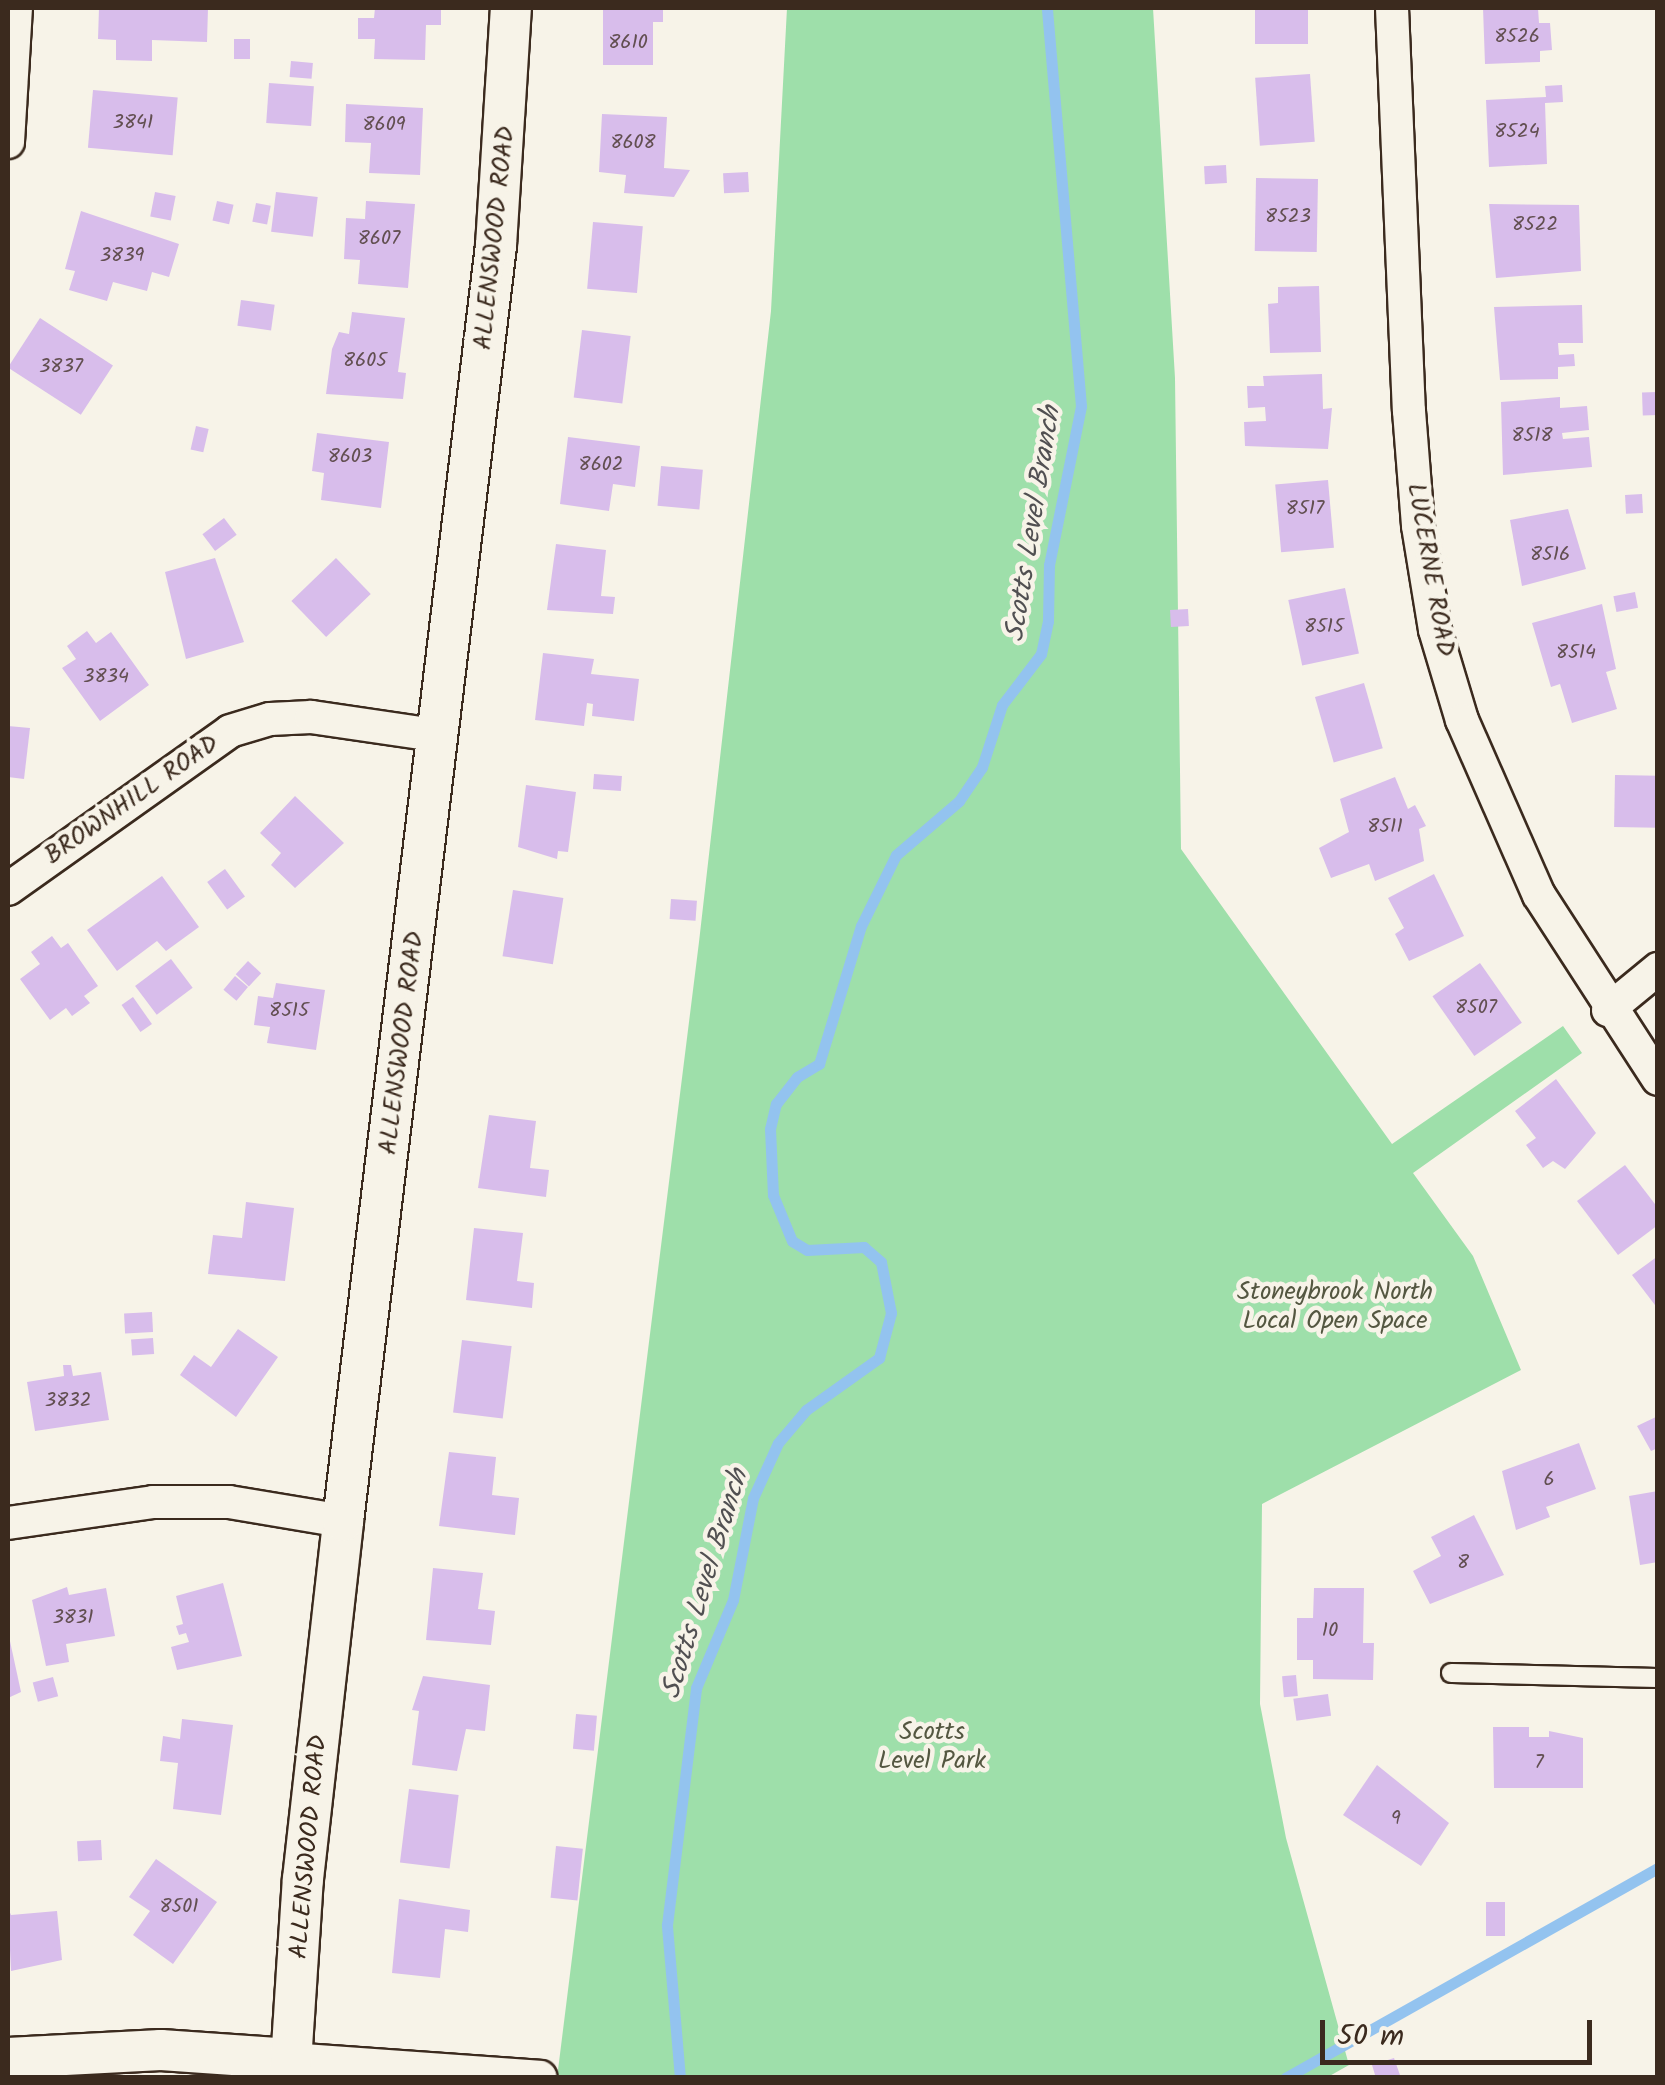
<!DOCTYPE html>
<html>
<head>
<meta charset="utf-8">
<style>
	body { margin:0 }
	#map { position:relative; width:1665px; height:2085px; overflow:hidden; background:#f7f3e8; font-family:Kalam,sans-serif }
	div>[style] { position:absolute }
	.green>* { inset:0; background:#9edfaa }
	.stream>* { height:11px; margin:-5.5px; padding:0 5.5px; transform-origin:5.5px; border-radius:5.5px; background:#93c3ef }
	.building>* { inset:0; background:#d8bdeb; transform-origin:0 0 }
	.roads { filter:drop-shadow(2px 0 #3b2a1e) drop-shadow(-2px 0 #3b2a1e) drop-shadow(0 2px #3b2a1e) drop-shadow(0 -2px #3b2a1e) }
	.service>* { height:18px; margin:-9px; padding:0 9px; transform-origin:9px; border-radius:9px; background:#f7f3e8 }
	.minor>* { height:32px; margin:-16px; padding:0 16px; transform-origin:16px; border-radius:16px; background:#f7f3e8 }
	.tertiary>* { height:40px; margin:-20px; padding:0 20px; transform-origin:20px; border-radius:20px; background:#f7f3e8 }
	span { translate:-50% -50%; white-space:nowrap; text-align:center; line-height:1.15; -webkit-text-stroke:9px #f7f3e8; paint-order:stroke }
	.number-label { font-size:20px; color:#624f51 }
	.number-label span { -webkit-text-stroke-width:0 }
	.street-label { font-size:25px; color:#3b2a1e }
	.park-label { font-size:25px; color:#545741 }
	.water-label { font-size:28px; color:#515052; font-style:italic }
	.frame { position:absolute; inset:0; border:10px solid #3b2a1e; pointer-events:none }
	.scale { position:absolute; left:1320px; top:2020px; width:272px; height:45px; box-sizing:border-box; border:5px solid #3b2a1e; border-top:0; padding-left:12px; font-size:30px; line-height:35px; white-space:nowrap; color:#3b2a1e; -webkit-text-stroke:8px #f7f3e8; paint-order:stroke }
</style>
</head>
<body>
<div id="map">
	<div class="green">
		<div style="clip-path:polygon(787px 8px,1153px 8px,1175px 378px,1181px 849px,1392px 1144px,1563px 1026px,1582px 1053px,1413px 1173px,1473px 1256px,1521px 1370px,1262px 1504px,1260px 1704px,1286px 1838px,1349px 2065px,1326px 2078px,557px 2078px,699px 942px,771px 311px)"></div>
	</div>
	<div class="stream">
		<div style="left:680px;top:2078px;width:154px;rotate:-94.9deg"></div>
		<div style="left:667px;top:1925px;width:239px;rotate:-83deg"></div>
		<div style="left:696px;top:1688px;width:95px;rotate:-67.2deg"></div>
		<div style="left:733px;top:1600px;width:104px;rotate:-78.9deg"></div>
		<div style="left:753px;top:1498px;width:60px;rotate:-65.6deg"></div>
		<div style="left:778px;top:1443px;width:43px;rotate:-49.7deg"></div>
		<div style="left:806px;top:1410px;width:90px;rotate:-35.5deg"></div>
		<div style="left:879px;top:1358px;width:47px;rotate:-75.1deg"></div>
		<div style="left:891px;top:1313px;width:52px;rotate:-101.1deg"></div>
		<div style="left:881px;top:1262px;width:23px;rotate:-139deg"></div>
		<div style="left:864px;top:1247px;width:57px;rotate:177deg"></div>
		<div style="left:807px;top:1250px;width:17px;rotate:-149deg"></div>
		<div style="left:792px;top:1241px;width:50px;rotate:-112.4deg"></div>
		<div style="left:773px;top:1195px;width:66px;rotate:-92.6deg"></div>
		<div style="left:770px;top:1129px;width:26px;rotate:-77deg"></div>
		<div style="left:776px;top:1104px;width:34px;rotate:-52deg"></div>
		<div style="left:797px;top:1077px;width:26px;rotate:-31deg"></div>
		<div style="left:819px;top:1064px;width:144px;rotate:-73.1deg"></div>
		<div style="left:861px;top:926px;width:79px;rotate:-63.8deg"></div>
		<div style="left:896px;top:855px;width:83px;rotate:-40.6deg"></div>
		<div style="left:959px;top:801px;width:41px;rotate:-55.9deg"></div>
		<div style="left:982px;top:767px;width:65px;rotate:-72.1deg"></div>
		<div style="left:1002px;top:705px;width:64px;rotate:-52.6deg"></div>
		<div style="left:1041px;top:654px;width:34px;rotate:-78deg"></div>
		<div style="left:1048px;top:621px;width:56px;rotate:-89deg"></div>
		<div style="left:1049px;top:565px;width:162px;rotate:-78.6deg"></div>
		<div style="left:1081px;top:406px;width:399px;rotate:-94.9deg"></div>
		<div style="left:1285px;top:2078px;width:428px;rotate:-29.4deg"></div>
	</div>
	<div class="building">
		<div style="clip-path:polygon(99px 8px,208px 8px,207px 42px,152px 40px,152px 61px,116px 60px,116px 40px,98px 39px)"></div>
		<div style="clip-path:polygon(375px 8px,441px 8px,441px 25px,426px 25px,425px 60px,374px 59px,375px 39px,358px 39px,358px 18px,374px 18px)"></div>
		<div style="clip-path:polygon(603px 8px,663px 8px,663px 22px,653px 22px,653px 65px,603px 65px)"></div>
		<div style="left:1255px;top:8px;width:53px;height:36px"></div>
		<div style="clip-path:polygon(1483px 8px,1538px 8px,1539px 23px,1550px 23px,1552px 50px,1540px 51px,1540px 62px,1485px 64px)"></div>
		<div style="left:234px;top:39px;width:16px;height:20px"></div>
		<div style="left:291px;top:61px;width:22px;height:16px;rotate:5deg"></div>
		<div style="left:1310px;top:74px;width:68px;height:55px;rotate:86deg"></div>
		<div style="left:269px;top:83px;width:45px;height:40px;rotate:4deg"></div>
		<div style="clip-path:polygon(1562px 85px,1563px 102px,1545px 103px,1547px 164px,1489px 167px,1486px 100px,1546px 97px,1545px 86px)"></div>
		<div style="left:93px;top:90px;width:85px;height:58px;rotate:5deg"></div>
		<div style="clip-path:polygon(346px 104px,423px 108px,420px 175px,369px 173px,371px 143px,345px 142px)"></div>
		<div style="clip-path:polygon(602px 114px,667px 117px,664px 168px,690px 170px,674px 197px,624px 193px,626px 175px,599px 172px)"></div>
		<div style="left:1226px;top:165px;width:18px;height:22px;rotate:87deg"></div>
		<div style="left:748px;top:172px;width:20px;height:25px;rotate:87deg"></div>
		<div style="left:1318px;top:179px;width:73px;height:62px;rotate:91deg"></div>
		<div style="left:155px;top:192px;width:21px;height:25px;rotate:11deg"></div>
		<div style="left:276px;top:192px;width:42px;height:40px;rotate:7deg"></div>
		<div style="left:217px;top:201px;width:17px;height:20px;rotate:13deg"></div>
		<div style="clip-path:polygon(366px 201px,415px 204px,408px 288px,358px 284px,360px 260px,344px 259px,346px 218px,365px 219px)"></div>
		<div style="left:256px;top:203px;width:15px;height:19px;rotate:11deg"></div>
		<div style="clip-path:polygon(1489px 204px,1579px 205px,1581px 271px,1496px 278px)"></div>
		<div style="clip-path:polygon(81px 211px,179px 244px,169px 277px,152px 272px,147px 291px,113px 282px,107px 301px,69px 290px,75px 271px,65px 269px)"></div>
		<div style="left:593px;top:222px;width:50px;height:67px;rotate:5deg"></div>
		<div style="clip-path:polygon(1319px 286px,1321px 352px,1270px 353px,1268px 304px,1278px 303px,1278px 287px)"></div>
		<div style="left:241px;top:300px;width:34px;height:26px;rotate:8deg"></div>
		<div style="clip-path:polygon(1582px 305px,1583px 343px,1558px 343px,1559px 355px,1574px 354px,1575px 366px,1558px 367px,1558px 379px,1500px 380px,1494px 307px)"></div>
		<div style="clip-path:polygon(352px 312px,405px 318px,398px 372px,406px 373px,403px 399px,326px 394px,332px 349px,339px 332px,349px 334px)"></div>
		<div style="left:40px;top:318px;width:87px;height:59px;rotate:33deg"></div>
		<div style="left:582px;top:330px;width:49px;height:68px;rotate:7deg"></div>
		<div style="clip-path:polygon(1322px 374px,1323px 409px,1332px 408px,1328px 449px,1245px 446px,1244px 422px,1266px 421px,1265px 407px,1248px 408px,1247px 386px,1264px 386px,1263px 376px)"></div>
		<div style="left:1657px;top:392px;width:23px;height:15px;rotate:88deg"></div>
		<div style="clip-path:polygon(1560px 397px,1560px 408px,1587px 406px,1589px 430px,1562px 433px,1563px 439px,1589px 437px,1592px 467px,1503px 475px,1501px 402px)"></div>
		<div style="left:196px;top:426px;width:13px;height:24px;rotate:13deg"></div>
		<div style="clip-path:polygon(317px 433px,389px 442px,381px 508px,321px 500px,324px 473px,312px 471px)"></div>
		<div style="clip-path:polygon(568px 437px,640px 446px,635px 487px,613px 484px,609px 511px,560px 504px)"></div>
		<div style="left:661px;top:466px;width:42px;height:40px;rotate:5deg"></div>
		<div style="left:1328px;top:480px;width:68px;height:53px;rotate:85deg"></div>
		<div style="left:1642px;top:494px;width:19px;height:17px;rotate:87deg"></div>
		<div style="clip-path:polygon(1568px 509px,1586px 569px,1522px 586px,1510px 520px)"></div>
		<div style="left:224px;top:518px;width:21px;height:27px;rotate:53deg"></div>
		<div style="clip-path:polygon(556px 544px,606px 550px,601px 596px,615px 597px,613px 614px,547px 610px)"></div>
		<div style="clip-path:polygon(215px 558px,244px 642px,186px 659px,165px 572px)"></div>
		<div style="left:336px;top:558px;width:50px;height:62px;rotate:46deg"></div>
		<div style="left:1345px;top:588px;width:67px;height:58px;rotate:78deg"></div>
		<div style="left:1635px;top:592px;width:16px;height:22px;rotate:79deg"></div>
		<div style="clip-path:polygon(1602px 604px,1616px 669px,1606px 672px,1617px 709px,1572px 723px,1560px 684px,1551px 687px,1532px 623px)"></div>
		<div style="left:1188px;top:609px;width:17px;height:18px;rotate:87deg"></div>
		<div style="clip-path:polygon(87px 631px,96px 643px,111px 632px,149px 685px,100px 721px,62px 668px,76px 659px,67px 646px)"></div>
		<div style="clip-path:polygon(543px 653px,594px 659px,591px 674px,639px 679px,634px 721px,592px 716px,593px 704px,587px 703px,584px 726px,535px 720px)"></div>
		<div style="left:1364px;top:683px;width:68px;height:51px;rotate:74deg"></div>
		<div style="clip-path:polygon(8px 726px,30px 728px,24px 779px,8px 777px)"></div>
		<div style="left:594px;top:774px;width:28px;height:15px;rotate:4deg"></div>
		<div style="left:1615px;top:775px;width:43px;height:52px;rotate:1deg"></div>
		<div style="clip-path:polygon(1395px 777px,1408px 809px,1415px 805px,1426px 826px,1419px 829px,1424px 861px,1375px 881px,1369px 864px,1331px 878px,1319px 848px,1349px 832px,1340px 799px)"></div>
		<div style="clip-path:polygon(526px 785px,576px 792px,568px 852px,558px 851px,557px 859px,518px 847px)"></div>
		<div style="clip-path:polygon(295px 796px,344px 843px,295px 888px,271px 865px,281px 853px,260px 833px)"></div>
		<div style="left:225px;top:869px;width:34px;height:22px;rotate:54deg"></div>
		<div style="clip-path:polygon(1434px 874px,1464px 936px,1409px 961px,1395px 934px,1404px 928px,1388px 898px)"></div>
		<div style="clip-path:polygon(162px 876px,199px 927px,166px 951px,157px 941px,117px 971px,87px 930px)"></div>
		<div style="left:513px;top:890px;width:51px;height:67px;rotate:9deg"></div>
		<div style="left:671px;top:899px;width:26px;height:20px;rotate:4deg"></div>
		<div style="clip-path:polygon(52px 936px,61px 948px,68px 943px,98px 986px,84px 996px,90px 1003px,72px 1016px,66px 1008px,50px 1020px,20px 979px,40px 964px,31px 952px)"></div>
		<div style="left:171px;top:959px;width:36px;height:45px;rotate:53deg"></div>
		<div style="left:248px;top:961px;width:18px;height:18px;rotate:43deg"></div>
		<div style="left:1480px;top:963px;width:73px;height:58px;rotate:55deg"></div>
		<div style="left:235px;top:976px;width:17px;height:18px;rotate:40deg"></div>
		<div style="clip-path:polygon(276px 983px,325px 990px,316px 1050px,267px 1043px,270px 1027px,254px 1025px,258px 996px,273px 998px)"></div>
		<div style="left:133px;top:997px;width:33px;height:14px;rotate:55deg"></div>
		<div style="clip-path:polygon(1556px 1079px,1596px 1133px,1565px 1169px,1553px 1161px,1543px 1168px,1526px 1145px,1536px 1138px,1515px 1111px)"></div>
		<div style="clip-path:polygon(489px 1115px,536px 1121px,530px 1168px,549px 1170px,546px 1197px,478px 1188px)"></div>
		<div style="clip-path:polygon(1625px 1165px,1658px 1208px,1658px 1225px,1618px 1255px,1577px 1201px)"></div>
		<div style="clip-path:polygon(246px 1202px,294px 1208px,285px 1281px,208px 1274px,213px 1235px,242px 1238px)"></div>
		<div style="clip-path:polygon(474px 1228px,523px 1233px,517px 1281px,534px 1283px,532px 1308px,466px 1300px)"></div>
		<div style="clip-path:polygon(1658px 1256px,1658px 1309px,1632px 1275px)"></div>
		<div style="left:152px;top:1312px;width:20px;height:28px;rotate:87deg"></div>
		<div style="clip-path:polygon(238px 1329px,278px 1357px,236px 1417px,180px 1375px,194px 1355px,211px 1367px)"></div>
		<div style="left:153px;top:1338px;width:16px;height:22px;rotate:86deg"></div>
		<div style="left:462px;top:1340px;width:50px;height:73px;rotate:7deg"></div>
		<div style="clip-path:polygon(63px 1365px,71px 1365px,73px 1376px,101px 1372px,109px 1420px,35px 1431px,27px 1382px,64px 1376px)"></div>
		<div style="clip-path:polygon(1658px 1416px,1658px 1448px,1651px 1451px,1637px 1426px)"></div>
		<div style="clip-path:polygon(1579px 1443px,1596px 1489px,1546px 1507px,1550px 1517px,1516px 1530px,1502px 1471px)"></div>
		<div style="clip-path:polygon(449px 1452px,496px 1457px,492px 1495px,519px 1498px,515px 1535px,439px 1526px)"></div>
		<div style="clip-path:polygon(1658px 1491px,1658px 1562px,1640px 1565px,1629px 1496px)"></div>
		<div style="clip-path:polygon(1474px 1515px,1504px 1575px,1430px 1604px,1413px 1571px,1441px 1556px,1431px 1537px)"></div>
		<div style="clip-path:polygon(433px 1568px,483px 1573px,478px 1609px,495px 1611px,491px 1645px,426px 1640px)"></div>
		<div style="clip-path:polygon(223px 1583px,242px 1656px,177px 1670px,171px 1647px,189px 1642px,186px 1633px,179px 1635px,176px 1626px,183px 1624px,176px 1596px)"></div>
		<div style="clip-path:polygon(67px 1587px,69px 1595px,106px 1588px,115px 1636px,66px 1644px,69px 1662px,46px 1666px,32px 1600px)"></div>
		<div style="clip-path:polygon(1314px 1588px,1364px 1588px,1363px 1643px,1374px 1643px,1373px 1680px,1313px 1679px,1313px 1660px,1297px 1660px,1297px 1618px,1313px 1618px)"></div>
		<div style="clip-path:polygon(8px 1632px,21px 1692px,8px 1698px)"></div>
		<div style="left:1296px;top:1675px;width:21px;height:14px;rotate:85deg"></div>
		<div style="clip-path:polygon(423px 1676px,490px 1685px,485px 1731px,466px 1729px,457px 1771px,412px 1765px,419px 1711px,412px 1710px)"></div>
		<div style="left:53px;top:1677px;width:20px;height:21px;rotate:75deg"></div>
		<div style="left:1328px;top:1694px;width:22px;height:35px;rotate:82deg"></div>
		<div style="left:576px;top:1714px;width:21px;height:35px;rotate:5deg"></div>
		<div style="clip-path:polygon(182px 1719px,233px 1725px,221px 1815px,173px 1809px,178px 1763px,160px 1761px,163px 1736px,180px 1739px)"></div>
		<div style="clip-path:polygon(1493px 1727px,1529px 1727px,1529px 1737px,1549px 1737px,1549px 1731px,1583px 1738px,1583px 1788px,1494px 1788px)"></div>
		<div style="clip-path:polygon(1377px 1765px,1449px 1823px,1421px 1866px,1343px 1815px)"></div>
		<div style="left:409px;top:1789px;width:50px;height:74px;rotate:7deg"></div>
		<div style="left:101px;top:1840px;width:20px;height:24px;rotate:87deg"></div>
		<div style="left:556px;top:1846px;width:27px;height:52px;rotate:6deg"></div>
		<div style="clip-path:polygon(156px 1859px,217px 1902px,173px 1964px,133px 1935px,150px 1911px,129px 1897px)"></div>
		<div style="clip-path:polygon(399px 1899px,470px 1910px,468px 1932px,445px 1929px,440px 1978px,392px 1973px)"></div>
		<div style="left:1486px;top:1902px;width:19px;height:34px"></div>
		<div style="clip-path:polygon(8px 1908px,11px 1915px,57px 1911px,62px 1960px,11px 1971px)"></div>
		<div style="clip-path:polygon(1394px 2058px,1401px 2078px,1376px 2078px,1372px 2065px)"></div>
	</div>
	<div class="roads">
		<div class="service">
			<div style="left:1451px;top:1673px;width:207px;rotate:1.4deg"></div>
		</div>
		<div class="minor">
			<div style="left:1392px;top:8px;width:403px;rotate:87.6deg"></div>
			<div style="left:1409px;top:411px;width:115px;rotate:85.5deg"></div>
			<div style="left:1418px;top:526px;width:105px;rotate:80.7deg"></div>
			<div style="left:1435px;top:630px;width:94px;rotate:73.3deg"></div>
			<div style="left:1462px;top:720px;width:191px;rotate:66.3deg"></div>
			<div style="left:1539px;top:895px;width:219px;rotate:57.1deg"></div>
			<div style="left:8px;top:142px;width:134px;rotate:-86.6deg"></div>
			<div style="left:8px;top:889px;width:272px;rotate:-35.4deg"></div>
			<div style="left:230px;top:731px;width:42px;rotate:-16.7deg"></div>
			<div style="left:270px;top:719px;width:41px;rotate:-2.8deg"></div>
			<div style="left:311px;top:717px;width:131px;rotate:8.3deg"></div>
			<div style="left:1608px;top:1010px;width:65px;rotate:-39.4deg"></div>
			<div style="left:8px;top:1523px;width:147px;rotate:-8.2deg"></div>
			<div style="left:153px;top:1502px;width:76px"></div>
			<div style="left:229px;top:1502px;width:116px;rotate:9.5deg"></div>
			<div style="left:291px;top:2059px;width:250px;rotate:4.1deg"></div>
		</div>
		<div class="tertiary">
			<div style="left:8px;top:2058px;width:153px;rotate:-3deg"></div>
			<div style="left:161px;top:2050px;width:130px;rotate:4deg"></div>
			<div style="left:290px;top:2078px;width:199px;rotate:-86.3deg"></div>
			<div style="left:303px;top:1879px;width:360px;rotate:-83.6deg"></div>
			<div style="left:343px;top:1521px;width:1285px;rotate:-83.16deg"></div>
			<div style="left:496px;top:245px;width:237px;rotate:-86.4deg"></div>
		</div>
	</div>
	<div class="number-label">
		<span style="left:1517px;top:37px">8526</span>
		<span style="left:628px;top:43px">8610</span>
		<span style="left:133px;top:123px">3841</span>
		<span style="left:384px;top:125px">8609</span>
		<span style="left:1517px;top:132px">8524</span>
		<span style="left:633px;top:143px">8608</span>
		<span style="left:1288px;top:217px">8523</span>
		<span style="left:1535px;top:225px">8522</span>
		<span style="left:379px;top:239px">8607</span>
		<span style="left:122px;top:256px">3839</span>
		<span style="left:365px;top:361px">8605</span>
		<span style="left:61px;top:367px">3837</span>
		<span style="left:1532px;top:436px">8518</span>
		<span style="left:350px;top:457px">8603</span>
		<span style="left:601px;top:465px">8602</span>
		<span style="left:1305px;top:509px">8517</span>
		<span style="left:1550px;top:555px">8516</span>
		<span style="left:1324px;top:627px">8515</span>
		<span style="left:1576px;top:653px">8514</span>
		<span style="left:106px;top:677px">3834</span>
		<span style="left:1385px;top:827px">8511</span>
		<span style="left:1476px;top:1008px">8507</span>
		<span style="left:289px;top:1011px">8515</span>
		<span style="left:68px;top:1401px">3832</span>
		<span style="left:1549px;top:1480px">6</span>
		<span style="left:1463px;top:1563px">8</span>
		<span style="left:73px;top:1618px">3831</span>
		<span style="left:1330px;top:1631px">10</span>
		<span style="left:1539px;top:1763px">7</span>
		<span style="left:1396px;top:1819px">9</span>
		<span style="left:179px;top:1907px">8501</span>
	</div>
	<div class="street-label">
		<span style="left:495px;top:238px;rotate:-84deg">ALLENSWOOD ROAD</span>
		<span style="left:1430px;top:570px;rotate:80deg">LUCERNE ROAD</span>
		<span style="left:132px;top:800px;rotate:-35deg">BROWNHILL ROAD</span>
		<span style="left:402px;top:1043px;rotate:-83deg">ALLENSWOOD ROAD</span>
		<span style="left:309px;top:1847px;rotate:-85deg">ALLENSWOOD ROAD</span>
	</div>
	<div class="park-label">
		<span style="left:1335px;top:1307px">Stoneybrook North<br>Local Open Space</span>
		<span style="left:932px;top:1747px">Scotts<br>Level Park</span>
	</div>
	<div class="water-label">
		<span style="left:1034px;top:524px;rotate:-81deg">Scotts Level Branch</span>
		<span style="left:706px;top:1584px;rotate:-73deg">Scotts Level Branch</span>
	</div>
	<div class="frame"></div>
	<div class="scale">50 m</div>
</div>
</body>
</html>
